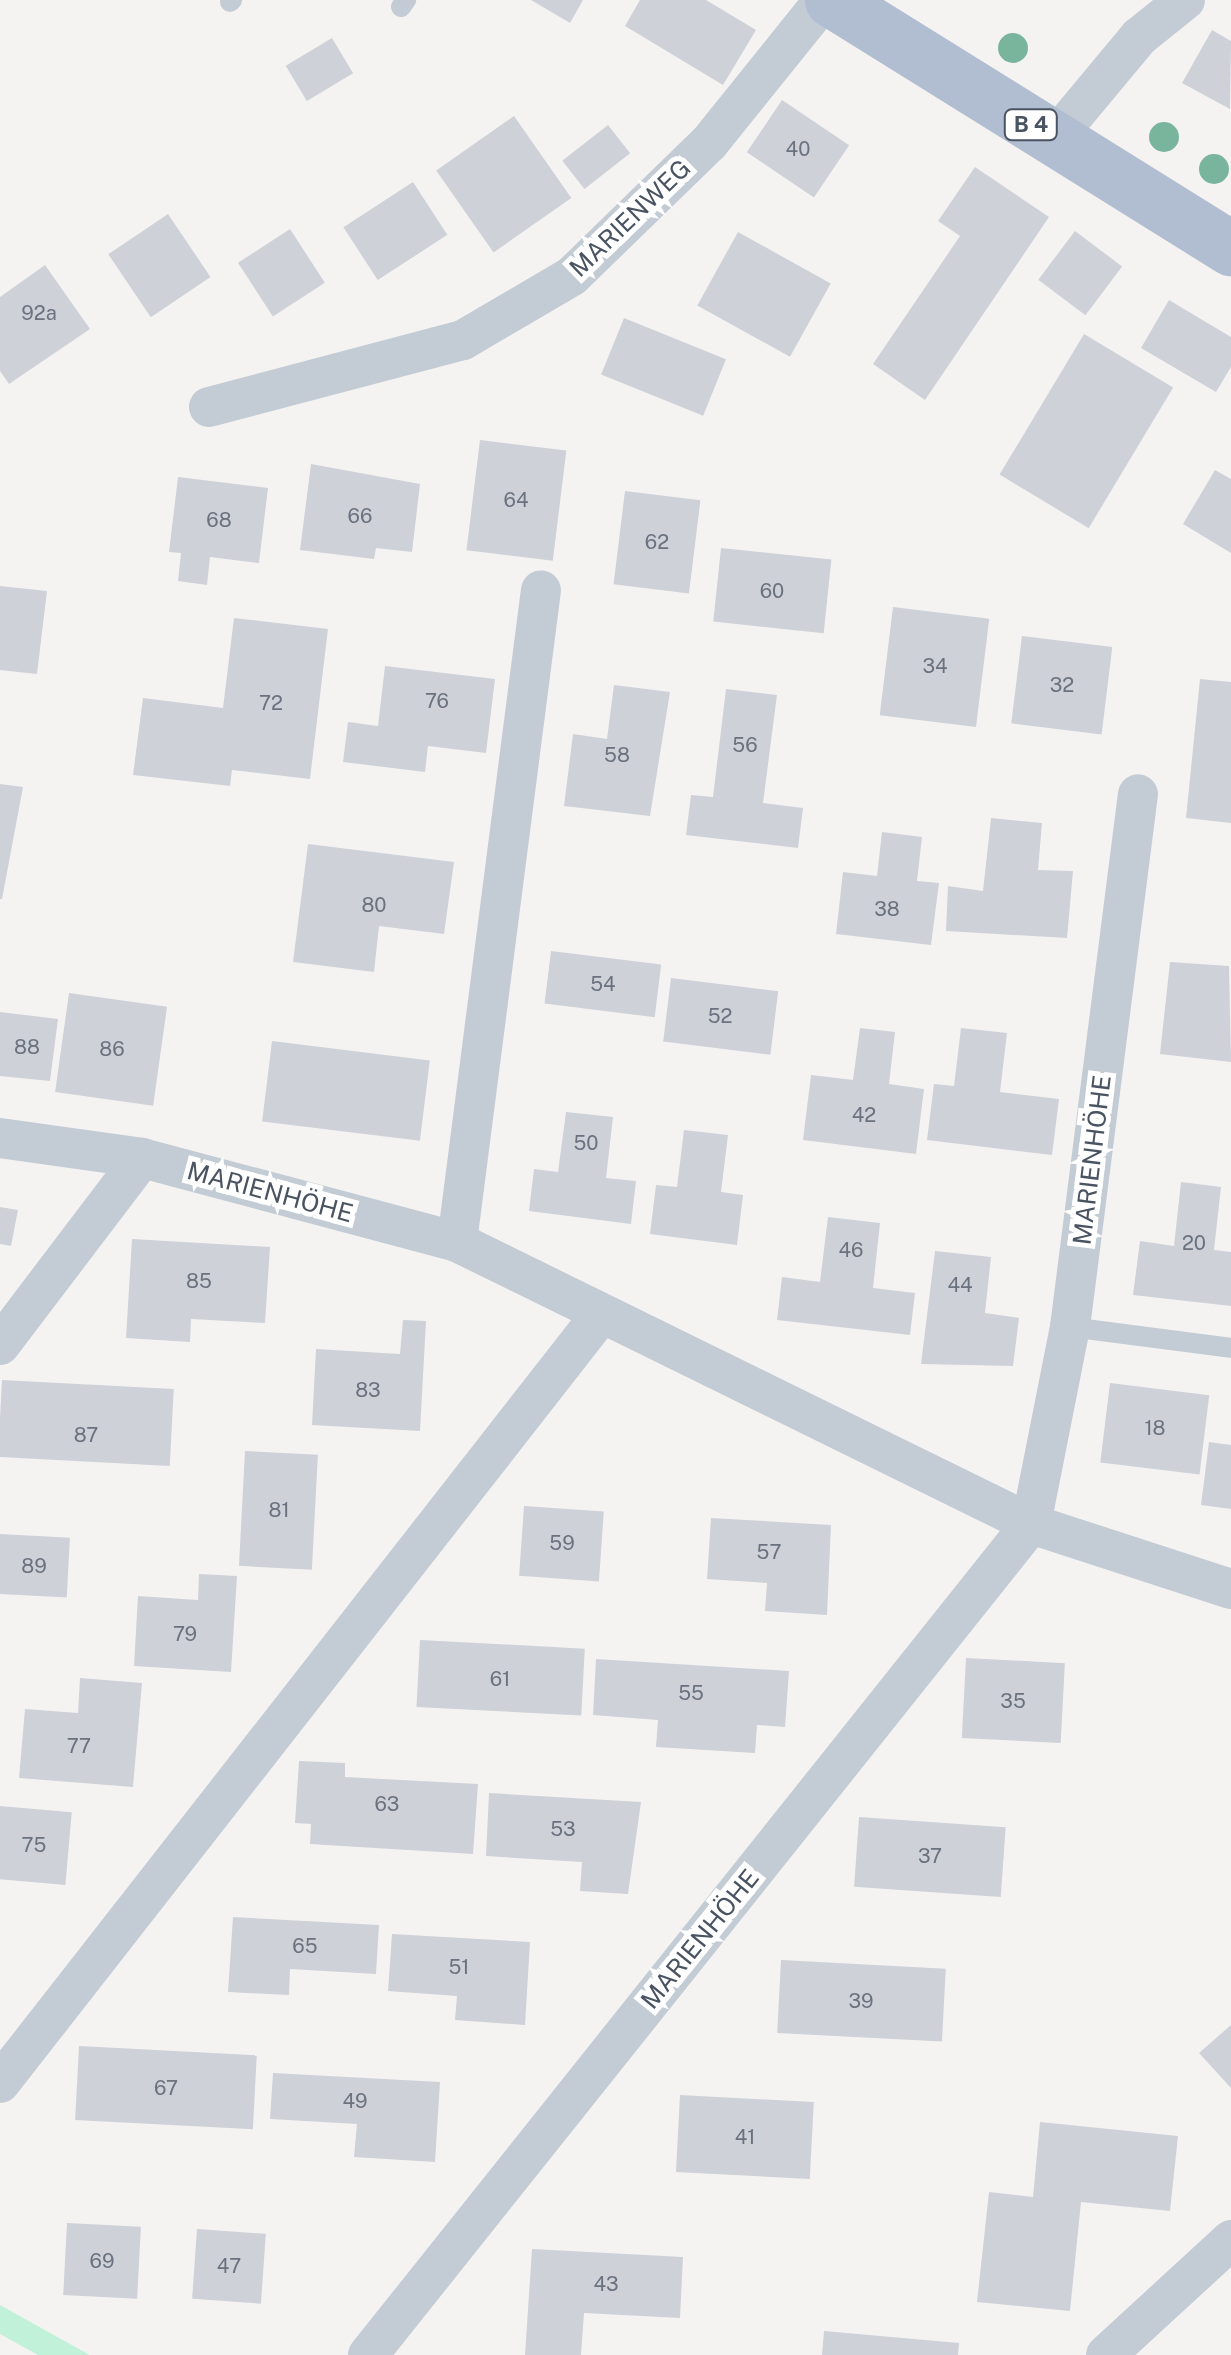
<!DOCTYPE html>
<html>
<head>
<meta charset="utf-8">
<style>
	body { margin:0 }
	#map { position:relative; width:1231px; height:2355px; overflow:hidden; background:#f5f3f2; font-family:"Public Sans",sans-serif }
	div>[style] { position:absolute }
	.green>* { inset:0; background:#c1f2d9 }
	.building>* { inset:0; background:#ced1d8; transform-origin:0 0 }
	.service>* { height:20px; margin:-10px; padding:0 10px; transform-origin:10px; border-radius:10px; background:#c3cbd4 }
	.minor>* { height:40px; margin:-20px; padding:0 20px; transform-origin:20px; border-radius:20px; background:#c3cbd4 }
	.primary>* { height:55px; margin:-27.5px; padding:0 27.5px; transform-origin:27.5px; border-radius:27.5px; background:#b1bed1 }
	.trees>* { width:30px; height:30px; margin:-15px; border-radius:50%; background:#79b59d }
	span { translate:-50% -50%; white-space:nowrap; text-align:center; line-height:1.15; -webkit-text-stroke:10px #fff; paint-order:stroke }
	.number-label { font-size:20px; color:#6a727f }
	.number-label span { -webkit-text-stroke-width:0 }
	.shield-label span { padding:2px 8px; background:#fff; border:2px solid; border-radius:8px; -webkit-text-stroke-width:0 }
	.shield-label { font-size:22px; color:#495361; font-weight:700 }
	.street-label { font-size:25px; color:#495361 }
</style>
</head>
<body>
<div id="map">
	<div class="green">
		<div style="clip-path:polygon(0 2305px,88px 2354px,89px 2355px,38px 2355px,0 2334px)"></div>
	</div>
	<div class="building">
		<div style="clip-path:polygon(531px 0,583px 0,570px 23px)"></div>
		<div style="clip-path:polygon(640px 0,706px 0,756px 30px,723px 85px,625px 26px)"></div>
		<div style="clip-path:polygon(1212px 30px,1231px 41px,1230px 109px,1182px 83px)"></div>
		<div style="left:332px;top:38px;width:41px;height:54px;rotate:59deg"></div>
		<div style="left:782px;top:100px;width:81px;height:63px;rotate:34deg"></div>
		<div style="left:514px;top:116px;width:100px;height:95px;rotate:55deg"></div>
		<div style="left:608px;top:125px;width:36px;height:58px;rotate:52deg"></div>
		<div style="clip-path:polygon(975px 167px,1049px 217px,925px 400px,873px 364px,960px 236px,938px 221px)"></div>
		<div style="left:413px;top:182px;width:63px;height:83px;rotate:57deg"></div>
		<div style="left:168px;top:214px;width:76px;height:72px;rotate:56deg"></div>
		<div style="left:290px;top:229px;width:64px;height:62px;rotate:57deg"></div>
		<div style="left:1075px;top:231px;width:59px;height:61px;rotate:37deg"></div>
		<div style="left:738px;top:232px;width:106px;height:84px;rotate:29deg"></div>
		<div style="clip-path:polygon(45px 265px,90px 329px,9px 384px,0 371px,0 297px)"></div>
		<div style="clip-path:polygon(1169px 300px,1231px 337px,1231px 367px,1216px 392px,1141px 348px)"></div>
		<div style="left:624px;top:318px;width:110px;height:61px;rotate:22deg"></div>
		<div style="left:1084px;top:334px;width:104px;height:164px;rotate:31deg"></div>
		<div style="left:480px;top:440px;width:87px;height:111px;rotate:7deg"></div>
		<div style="clip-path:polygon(311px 464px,420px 484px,412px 552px,376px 548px,374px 559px,300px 550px)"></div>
		<div style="clip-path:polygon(1215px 470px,1231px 479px,1231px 553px,1183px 524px)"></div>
		<div style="clip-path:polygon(178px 477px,268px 488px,259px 563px,210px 557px,207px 585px,178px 581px,181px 553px,169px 552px)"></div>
		<div style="left:625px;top:491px;width:76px;height:94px;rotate:7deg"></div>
		<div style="left:721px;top:548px;width:111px;height:74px;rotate:6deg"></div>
		<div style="clip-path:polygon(0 586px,47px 591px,37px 674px,0 670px)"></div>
		<div style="left:893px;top:607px;width:97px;height:109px;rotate:7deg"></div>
		<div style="clip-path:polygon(234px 618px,328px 629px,310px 779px,232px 770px,230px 786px,133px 775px,143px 698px,223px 708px)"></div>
		<div style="left:1022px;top:636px;width:91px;height:88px;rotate:7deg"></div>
		<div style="clip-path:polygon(385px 666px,495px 679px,486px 753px,428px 746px,425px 772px,343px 762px,348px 722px,378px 726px)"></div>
		<div style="clip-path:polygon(1200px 679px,1231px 682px,1231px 823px,1186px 818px)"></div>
		<div style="clip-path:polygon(614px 685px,670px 692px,650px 816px,564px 806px,573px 734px,607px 739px)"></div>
		<div style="clip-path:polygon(726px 689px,777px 695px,763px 803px,803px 808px,798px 848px,686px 835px,691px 795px,713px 797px)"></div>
		<div style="clip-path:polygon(0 784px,23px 787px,2px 899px,0 899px)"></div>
		<div style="clip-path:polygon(991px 818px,1042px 823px,1038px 870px,1073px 871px,1067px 938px,946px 931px,948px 886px,983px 891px)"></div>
		<div style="clip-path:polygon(882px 832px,922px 837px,917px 881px,939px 883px,931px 945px,836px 934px,843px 872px,877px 876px)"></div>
		<div style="clip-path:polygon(308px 844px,454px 862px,444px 934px,379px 926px,374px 972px,293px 962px)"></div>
		<div style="left:551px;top:951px;width:111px;height:53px;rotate:7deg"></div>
		<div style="clip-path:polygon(1170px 962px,1229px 966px,1231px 1062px,1160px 1054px)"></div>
		<div style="left:671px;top:978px;width:108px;height:64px;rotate:7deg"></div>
		<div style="left:69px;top:993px;width:99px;height:100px;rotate:8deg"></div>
		<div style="clip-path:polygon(0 1012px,58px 1019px,50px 1081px,0 1076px)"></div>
		<div style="clip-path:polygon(860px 1028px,895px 1032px,889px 1084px,924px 1089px,916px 1154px,803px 1140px,811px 1075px,853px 1080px)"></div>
		<div style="clip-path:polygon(961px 1028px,1007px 1033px,1000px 1092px,1059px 1099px,1052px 1155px,927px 1140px,934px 1084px,954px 1086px)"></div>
		<div style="left:272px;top:1041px;width:159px;height:81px;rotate:7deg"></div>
		<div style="clip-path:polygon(566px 1112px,613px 1117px,606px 1178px,636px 1181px,631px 1224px,529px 1211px,534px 1169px,558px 1172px)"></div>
		<div style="clip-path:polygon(684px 1130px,728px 1135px,721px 1192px,743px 1195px,737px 1245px,650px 1234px,656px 1185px,677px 1187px)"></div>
		<div style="clip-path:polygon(1181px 1182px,1221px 1187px,1214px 1250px,1231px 1252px,1231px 1306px,1133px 1295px,1140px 1241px,1174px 1246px)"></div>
		<div style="clip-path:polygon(0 1207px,18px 1210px,11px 1246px,0 1244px)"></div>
		<div style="clip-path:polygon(828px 1217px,880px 1223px,873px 1288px,915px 1293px,910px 1335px,777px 1320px,782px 1277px,820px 1282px)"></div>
		<div style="clip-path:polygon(132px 1239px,270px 1247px,265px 1323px,191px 1319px,190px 1342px,126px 1338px)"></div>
		<div style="clip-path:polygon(935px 1251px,991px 1257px,985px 1313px,1019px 1318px,1013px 1366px,921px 1364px)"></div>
		<div style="clip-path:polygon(403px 1320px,426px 1321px,420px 1431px,312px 1425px,316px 1349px,400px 1354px)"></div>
		<div style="left:2px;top:1380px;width:172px;height:77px;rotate:3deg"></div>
		<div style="left:1110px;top:1383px;width:100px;height:80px;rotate:7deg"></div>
		<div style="clip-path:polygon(1209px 1442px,1231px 1445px,1231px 1509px,1201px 1505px)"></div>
		<div style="left:245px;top:1451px;width:73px;height:115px;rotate:3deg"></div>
		<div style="left:524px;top:1506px;width:80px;height:70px;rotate:4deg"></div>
		<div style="clip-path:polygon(711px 1518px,831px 1525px,827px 1615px,765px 1611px,767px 1583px,707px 1579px)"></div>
		<div style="left:0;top:1534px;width:70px;height:60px;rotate:3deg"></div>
		<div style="clip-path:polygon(199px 1574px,237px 1576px,231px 1672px,134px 1666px,138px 1596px,198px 1600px)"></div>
		<div style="left:420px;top:1640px;width:165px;height:67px;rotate:3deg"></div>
		<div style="left:966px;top:1658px;width:99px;height:80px;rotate:3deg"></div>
		<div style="clip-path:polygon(596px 1659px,789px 1671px,785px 1727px,757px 1725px,755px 1753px,656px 1747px,658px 1720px,593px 1715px)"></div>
		<div style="clip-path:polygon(80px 1678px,142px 1683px,133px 1787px,19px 1778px,25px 1709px,78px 1713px)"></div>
		<div style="clip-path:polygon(299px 1761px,345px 1763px,345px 1777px,478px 1784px,473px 1854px,310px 1844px,311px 1824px,295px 1823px)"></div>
		<div style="clip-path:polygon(489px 1793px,641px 1802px,628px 1894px,580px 1891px,582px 1862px,486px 1856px)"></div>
		<div style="left:0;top:1806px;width:72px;height:73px;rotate:5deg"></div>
		<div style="left:859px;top:1817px;width:147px;height:70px;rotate:4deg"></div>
		<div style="clip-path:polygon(233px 1917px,379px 1925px,376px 1974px,290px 1969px,289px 1995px,228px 1992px)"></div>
		<div style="clip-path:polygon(392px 1934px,530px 1942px,525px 2025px,455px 2020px,457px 1996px,388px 1991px)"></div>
		<div style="left:781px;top:1960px;width:165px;height:73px;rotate:3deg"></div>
		<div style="clip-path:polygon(1231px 2025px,1231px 2088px,1199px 2053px)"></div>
		<div style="left:79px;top:2046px;width:178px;height:74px;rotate:3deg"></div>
		<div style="clip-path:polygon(273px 2073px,440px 2082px,435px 2162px,354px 2157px,357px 2124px,270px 2119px)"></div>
		<div style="left:680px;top:2095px;width:134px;height:77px;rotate:3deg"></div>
		<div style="clip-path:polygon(1040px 2122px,1178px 2136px,1170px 2211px,1081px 2202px,1070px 2311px,977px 2302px,989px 2192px,1033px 2197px)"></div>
		<div style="left:67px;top:2223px;width:74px;height:72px;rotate:3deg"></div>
		<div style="left:197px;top:2229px;width:69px;height:70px;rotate:4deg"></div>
		<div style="clip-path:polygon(532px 2249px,683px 2257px,680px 2318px,584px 2313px,581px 2355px,525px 2355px)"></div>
		<div style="clip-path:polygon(824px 2331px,959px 2343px,958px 2355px,822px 2355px)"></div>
	</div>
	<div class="service">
		<div style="left:230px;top:2px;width:3px;rotate:-45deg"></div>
		<div style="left:401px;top:7px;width:9px;rotate:-54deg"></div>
		<div style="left:1070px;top:1327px;width:162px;rotate:7.4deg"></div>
	</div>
	<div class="minor">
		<div style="left:1054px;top:139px;width:133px;rotate:-50.2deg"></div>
		<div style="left:1139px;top:37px;width:59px;rotate:-38.8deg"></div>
		<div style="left:209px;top:407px;width:263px;rotate:-14.8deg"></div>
		<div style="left:463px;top:340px;width:126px;rotate:-30.4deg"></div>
		<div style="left:572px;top:276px;width:191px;rotate:-44.2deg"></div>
		<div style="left:709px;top:143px;width:184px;rotate:-51.2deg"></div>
		<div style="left:0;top:1138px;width:143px;rotate:8deg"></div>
		<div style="left:142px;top:1158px;width:326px;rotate:14.9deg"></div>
		<div style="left:457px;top:1242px;width:640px;rotate:26.16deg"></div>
		<div style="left:1031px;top:1524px;width:210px;rotate:18deg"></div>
		<div style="left:457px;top:1242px;width:657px;rotate:-82.66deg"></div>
		<div style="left:0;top:1345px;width:235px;rotate:-52.8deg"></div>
		<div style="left:0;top:2083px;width:972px;rotate:-51.98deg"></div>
		<div style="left:368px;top:2355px;width:1063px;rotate:-51.42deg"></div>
		<div style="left:1031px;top:1524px;width:201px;rotate:-78.8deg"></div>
		<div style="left:1070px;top:1327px;width:537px;rotate:-82.73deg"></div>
		<div style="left:1106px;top:2355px;width:170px;rotate:-42.6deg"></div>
	</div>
	<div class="primary">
		<div style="left:832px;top:0;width:470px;rotate:31.9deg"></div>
	</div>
	<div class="trees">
		<div style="left:1013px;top:48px"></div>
		<div style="left:1164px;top:137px"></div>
		<div style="left:1214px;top:169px"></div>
	</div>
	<div class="number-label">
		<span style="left:798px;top:149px">40</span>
		<span style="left:39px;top:313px">92a</span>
		<span style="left:516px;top:500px">64</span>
		<span style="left:360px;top:516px">66</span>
		<span style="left:219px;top:520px">68</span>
		<span style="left:657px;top:542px">62</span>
		<span style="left:772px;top:591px">60</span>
		<span style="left:935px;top:666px">34</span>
		<span style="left:1062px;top:685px">32</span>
		<span style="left:437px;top:701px">76</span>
		<span style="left:271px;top:703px">72</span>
		<span style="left:745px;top:745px">56</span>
		<span style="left:617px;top:755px">58</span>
		<span style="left:374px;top:905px">80</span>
		<span style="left:887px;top:909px">38</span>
		<span style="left:603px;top:984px">54</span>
		<span style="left:720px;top:1016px">52</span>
		<span style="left:27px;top:1047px">88</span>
		<span style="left:112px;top:1049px">86</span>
		<span style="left:864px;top:1115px">42</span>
		<span style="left:586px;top:1143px">50</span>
		<span style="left:1194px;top:1243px">20</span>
		<span style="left:851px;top:1250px">46</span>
		<span style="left:199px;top:1281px">85</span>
		<span style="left:960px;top:1285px">44</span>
		<span style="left:368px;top:1390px">83</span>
		<span style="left:1155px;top:1428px">18</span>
		<span style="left:86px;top:1435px">87</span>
		<span style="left:279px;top:1510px">81</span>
		<span style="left:562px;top:1543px">59</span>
		<span style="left:769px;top:1552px">57</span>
		<span style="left:34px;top:1566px">89</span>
		<span style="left:185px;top:1634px">79</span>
		<span style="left:500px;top:1679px">61</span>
		<span style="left:691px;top:1693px">55</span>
		<span style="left:1013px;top:1701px">35</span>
		<span style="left:79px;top:1746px">77</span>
		<span style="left:387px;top:1804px">63</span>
		<span style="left:563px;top:1829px">53</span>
		<span style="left:34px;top:1845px">75</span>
		<span style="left:930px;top:1856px">37</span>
		<span style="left:305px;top:1946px">65</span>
		<span style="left:459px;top:1967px">51</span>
		<span style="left:861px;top:2001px">39</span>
		<span style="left:166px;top:2088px">67</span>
		<span style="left:355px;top:2101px">49</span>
		<span style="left:745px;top:2137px">41</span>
		<span style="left:102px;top:2261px">69</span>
		<span style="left:229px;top:2266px">47</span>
		<span style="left:606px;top:2284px">43</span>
	</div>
	<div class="shield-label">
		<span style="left:1031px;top:125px">B 4</span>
	</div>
	<div class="street-label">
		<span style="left:630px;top:218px;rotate:-44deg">MARIENWEG</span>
		<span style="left:1092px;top:1160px;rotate:-83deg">MARIENHÖHE</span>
		<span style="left:270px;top:1192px;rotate:15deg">MARIENHÖHE</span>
		<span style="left:700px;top:1939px;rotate:-51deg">MARIENHÖHE</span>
	</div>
</div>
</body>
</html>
